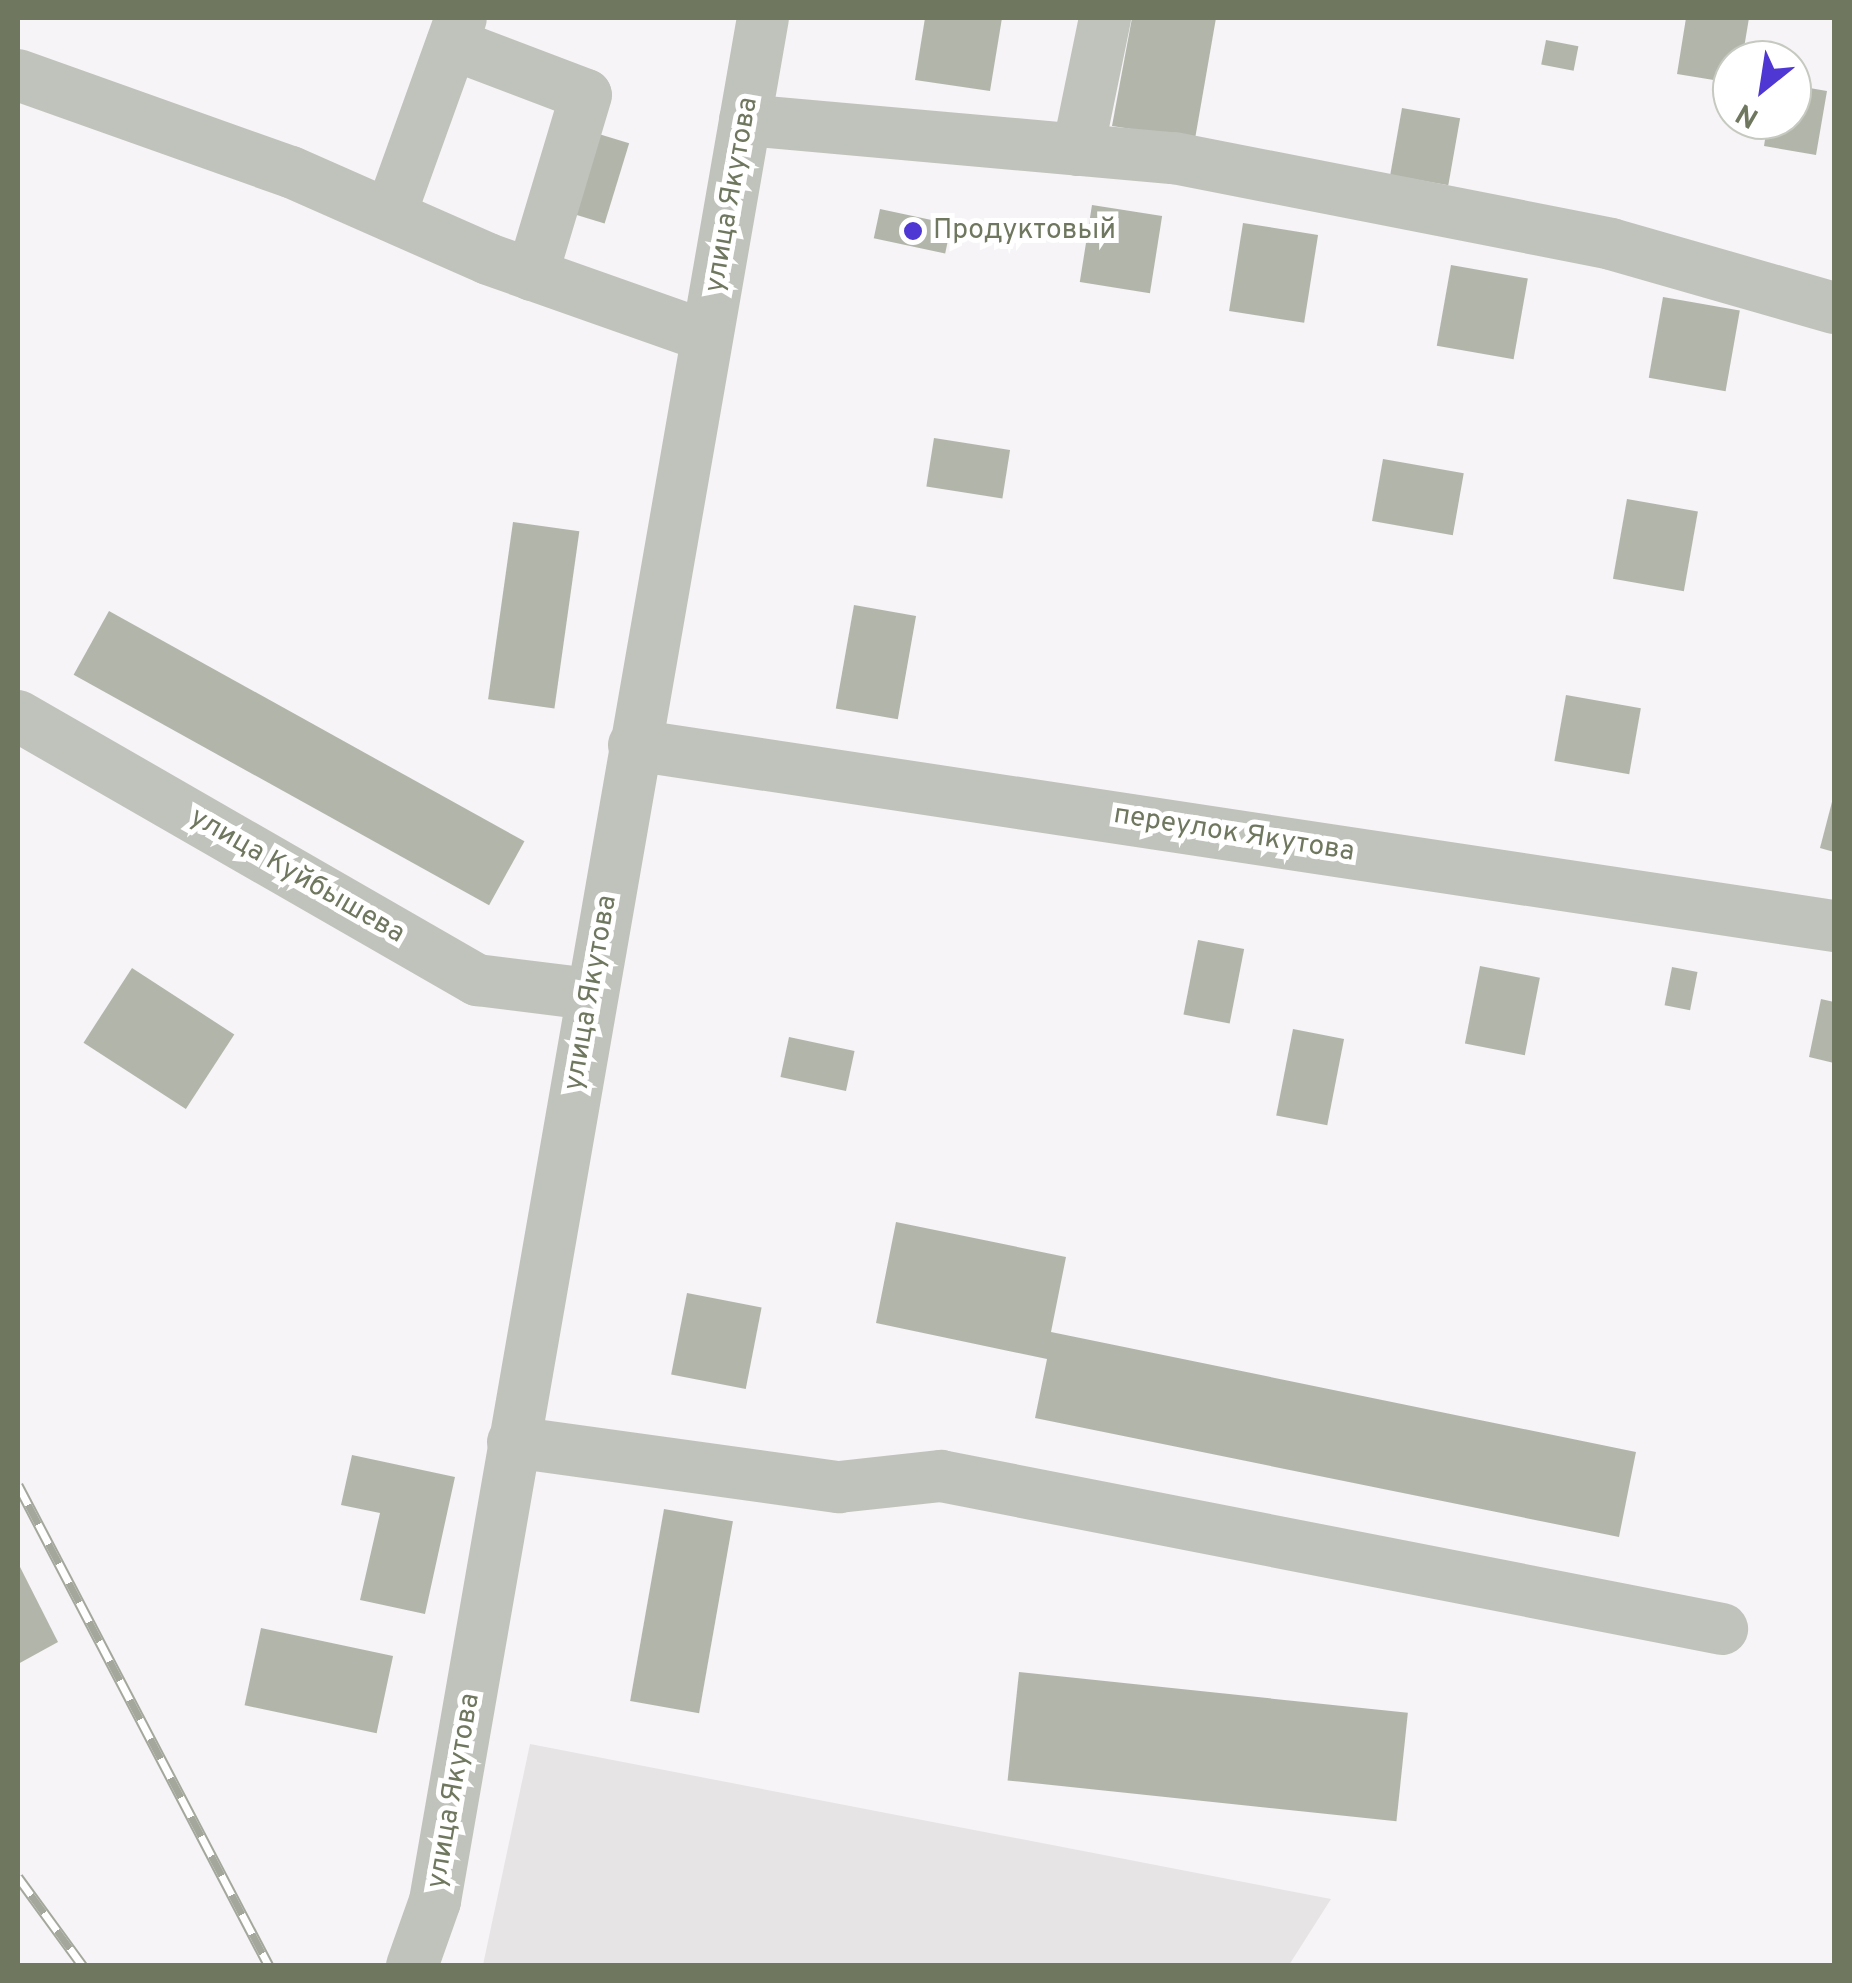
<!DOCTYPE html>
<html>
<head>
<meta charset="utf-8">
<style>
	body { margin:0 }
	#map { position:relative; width:1852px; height:1983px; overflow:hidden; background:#f6f4f7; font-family:Overpass,sans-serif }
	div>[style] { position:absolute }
	.built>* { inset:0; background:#e6e4e4 }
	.building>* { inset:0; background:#b2b6aa; transform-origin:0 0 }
	.minor>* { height:52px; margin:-26px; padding:0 26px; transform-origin:26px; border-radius:26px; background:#c0c3bb }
	.rail>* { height:11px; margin-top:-5.5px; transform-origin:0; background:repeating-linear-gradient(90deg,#fff 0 22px,#a4a89c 0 44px); box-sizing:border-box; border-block:2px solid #a4a89c }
	.dots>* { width:28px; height:28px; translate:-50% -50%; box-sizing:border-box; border:5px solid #fff; border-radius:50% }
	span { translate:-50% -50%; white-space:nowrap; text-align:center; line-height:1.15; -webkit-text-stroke:10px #fff; paint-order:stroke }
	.street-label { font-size:28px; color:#6f775f }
	.poi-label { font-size:28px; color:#6f775f }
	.left { translate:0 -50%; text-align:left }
	.frame { position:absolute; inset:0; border:20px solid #6f775f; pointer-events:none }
	.north { position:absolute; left:1712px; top:40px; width:100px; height:100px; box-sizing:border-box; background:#fff; border:2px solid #c5c9bf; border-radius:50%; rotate:210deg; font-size:28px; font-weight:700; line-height:40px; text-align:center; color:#6f775f }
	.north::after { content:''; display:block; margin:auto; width:35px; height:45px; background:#4e37d3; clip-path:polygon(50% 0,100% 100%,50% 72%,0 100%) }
</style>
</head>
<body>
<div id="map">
	<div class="built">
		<div style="clip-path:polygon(530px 1744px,1331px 1899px,1289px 1965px,483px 1965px)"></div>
	</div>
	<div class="building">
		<div style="clip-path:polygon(925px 18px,1002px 18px,990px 91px,915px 80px)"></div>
		<div style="clip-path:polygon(1132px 18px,1216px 18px,1195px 139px,1112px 126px)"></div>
		<div style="clip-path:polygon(1686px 18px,1749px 18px,1742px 60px,1732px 60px,1732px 83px,1677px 74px)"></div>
		<div style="left:1546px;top:40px;width:33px;height:25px;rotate:11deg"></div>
		<div style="clip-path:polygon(1792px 85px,1827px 91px,1816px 155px,1764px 146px,1768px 120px,1792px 120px)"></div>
		<div style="left:1402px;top:108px;width:59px;height:68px;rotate:10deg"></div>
		<div style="left:589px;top:131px;width:42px;height:84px;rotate:17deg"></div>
		<div style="left:1092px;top:205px;width:71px;height:78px;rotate:9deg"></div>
		<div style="left:880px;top:209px;width:73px;height:30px;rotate:12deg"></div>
		<div style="left:1243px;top:223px;width:76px;height:89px;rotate:9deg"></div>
		<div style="left:1451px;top:265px;width:78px;height:82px;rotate:10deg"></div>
		<div style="left:1663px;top:297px;width:78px;height:82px;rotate:10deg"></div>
		<div style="left:934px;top:438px;width:77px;height:49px;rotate:9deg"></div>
		<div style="left:1383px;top:459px;width:82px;height:63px;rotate:10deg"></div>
		<div style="left:1627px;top:499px;width:72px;height:81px;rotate:10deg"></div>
		<div style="left:513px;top:522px;width:67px;height:179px;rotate:8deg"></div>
		<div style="left:854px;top:605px;width:63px;height:105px;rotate:10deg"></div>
		<div style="left:109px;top:611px;width:475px;height:73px;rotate:29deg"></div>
		<div style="left:1566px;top:695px;width:76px;height:67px;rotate:10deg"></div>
		<div style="clip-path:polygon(1833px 798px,1834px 799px,1834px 852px,1820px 848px)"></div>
		<div style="left:1198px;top:940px;width:47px;height:76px;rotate:11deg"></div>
		<div style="left:1480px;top:966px;width:61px;height:79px;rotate:11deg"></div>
		<div style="left:1672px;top:967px;width:26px;height:39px;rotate:11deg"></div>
		<div style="left:132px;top:968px;width:122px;height:89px;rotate:33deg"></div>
		<div style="clip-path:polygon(1821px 999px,1834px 1002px,1834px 1063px,1809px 1057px)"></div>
		<div style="left:1293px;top:1029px;width:52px;height:88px;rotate:11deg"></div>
		<div style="left:789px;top:1037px;width:67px;height:41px;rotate:12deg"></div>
		<div style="clip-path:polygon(896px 1222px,1066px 1257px,1051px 1332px,1636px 1452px,1619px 1537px,1035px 1418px,1047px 1359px,876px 1323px)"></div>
		<div style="left:687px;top:1293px;width:76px;height:83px;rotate:11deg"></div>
		<div style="clip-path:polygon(352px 1455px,455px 1477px,425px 1614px,360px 1600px,380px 1513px,341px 1505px)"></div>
		<div style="left:664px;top:1509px;width:70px;height:195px;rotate:10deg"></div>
		<div style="clip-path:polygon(18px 1563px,58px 1642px,18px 1664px)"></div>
		<div style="left:261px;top:1628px;width:135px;height:79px;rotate:12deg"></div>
		<div style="left:1019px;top:1672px;width:391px;height:109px;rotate:6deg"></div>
	</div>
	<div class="minor">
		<div style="left:452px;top:44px;width:143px;rotate:20.8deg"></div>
		<div style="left:586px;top:95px;width:188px;rotate:106.7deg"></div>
		<div style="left:18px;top:75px;width:290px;rotate:19.6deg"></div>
		<div style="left:291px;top:172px;width:215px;rotate:23.8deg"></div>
		<div style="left:488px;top:259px;width:231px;rotate:19.5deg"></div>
		<div style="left:745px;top:120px;width:431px;rotate:5.1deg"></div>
		<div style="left:1174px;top:158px;width:445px;rotate:11.1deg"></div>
		<div style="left:1611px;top:244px;width:232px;rotate:16deg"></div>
		<div style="left:1078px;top:150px;width:135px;rotate:-78.4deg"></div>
		<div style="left:390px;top:215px;width:209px;rotate:-70.2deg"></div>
		<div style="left:18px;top:716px;width:530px;rotate:29.91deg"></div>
		<div style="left:477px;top:980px;width:114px;rotate:7.1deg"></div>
		<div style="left:634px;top:745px;width:1214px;rotate:8.58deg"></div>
		<div style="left:513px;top:1442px;width:329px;rotate:7.9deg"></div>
		<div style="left:839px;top:1487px;width:103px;rotate:-6.2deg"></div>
		<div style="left:941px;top:1476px;width:796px;rotate:11.08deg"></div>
		<div style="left:412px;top:1966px;width:69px;rotate:-70.5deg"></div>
		<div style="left:435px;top:1901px;width:1911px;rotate:-80.12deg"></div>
	</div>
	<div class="rail">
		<div style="left:18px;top:1485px;width:543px;rotate:62.44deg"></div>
		<div style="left:18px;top:1877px;width:110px;rotate:53.9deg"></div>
	</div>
	<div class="dots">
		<div style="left:913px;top:231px;background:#4e37d3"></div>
	</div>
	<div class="street-label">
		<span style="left:732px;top:195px;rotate:-80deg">улица Якутова</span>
		<span style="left:1234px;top:834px;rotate:9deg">переулок Якутова</span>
		<span style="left:297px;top:876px;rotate:30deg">улица Куйбышева</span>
		<span style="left:591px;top:993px;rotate:-80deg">улица Якутова</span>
		<span style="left:454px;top:1791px;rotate:-80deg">улица Якутова</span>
	</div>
	<div class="poi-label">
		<span class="left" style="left:933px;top:231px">Продуктовый</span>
	</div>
	<div class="frame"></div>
	<div class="north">N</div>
</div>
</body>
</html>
